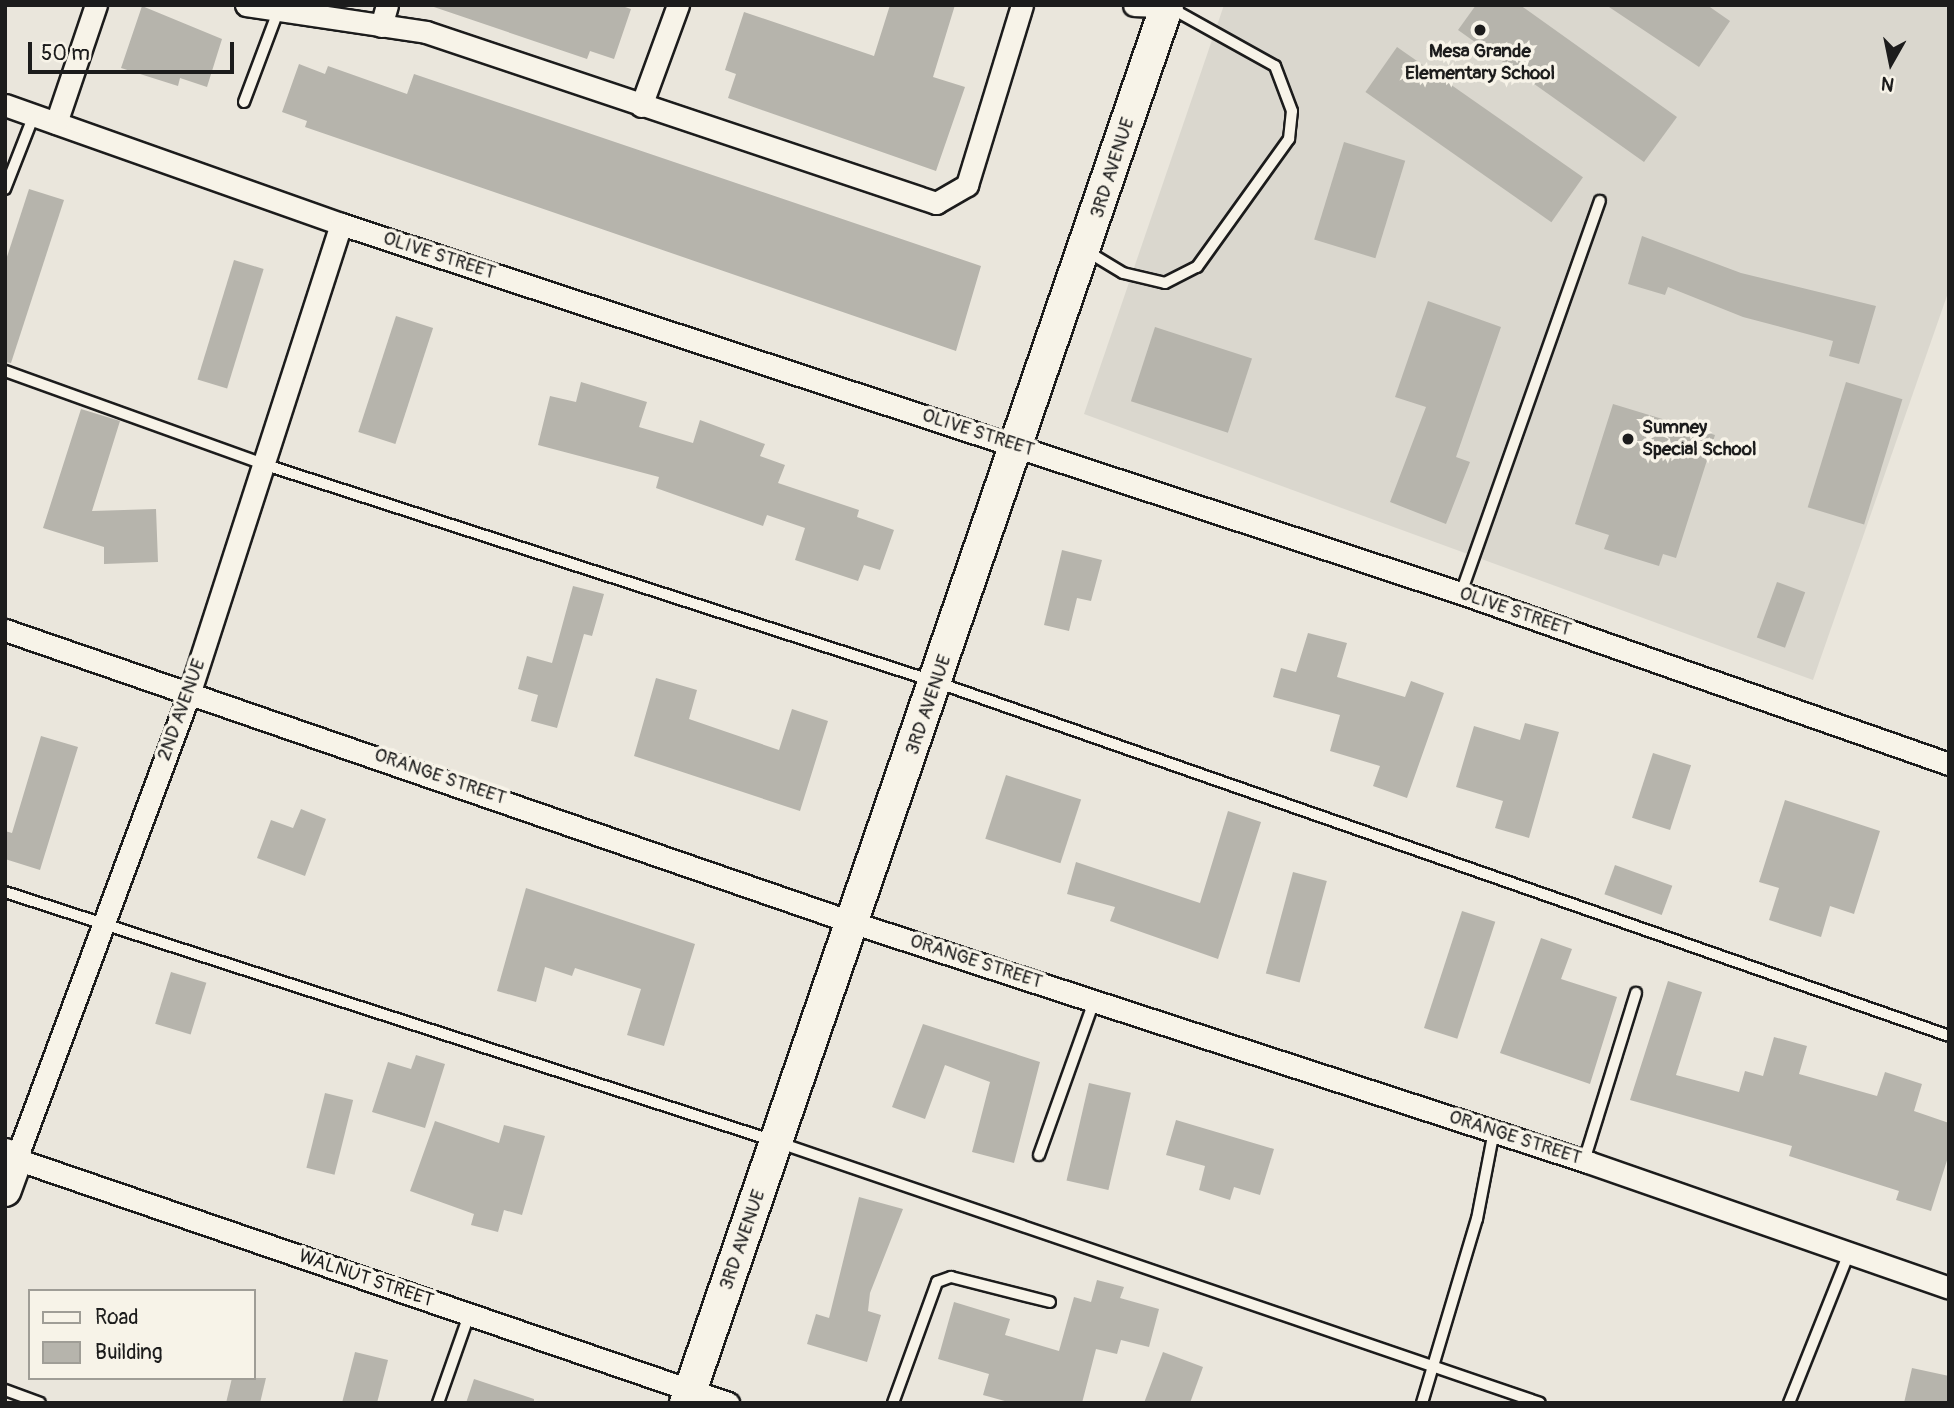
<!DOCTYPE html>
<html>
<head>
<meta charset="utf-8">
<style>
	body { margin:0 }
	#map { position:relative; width:1954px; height:1408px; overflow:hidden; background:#eae6dc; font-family:Pangolin,sans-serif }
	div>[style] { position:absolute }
	.built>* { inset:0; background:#dad7ce }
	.building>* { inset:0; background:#b6b4ac; transform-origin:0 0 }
	.roads { filter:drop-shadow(2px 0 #1c1c1c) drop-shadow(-2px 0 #1c1c1c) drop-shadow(0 2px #1c1c1c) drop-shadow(0 -2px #1c1c1c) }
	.lane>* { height:10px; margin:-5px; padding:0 5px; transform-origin:5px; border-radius:5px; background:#f7f3e8 }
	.street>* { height:21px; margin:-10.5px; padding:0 10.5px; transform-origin:10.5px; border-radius:10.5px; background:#f7f3e8 }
	.secondary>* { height:32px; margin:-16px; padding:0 16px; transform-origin:16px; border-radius:16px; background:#f7f3e8 }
	.dots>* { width:19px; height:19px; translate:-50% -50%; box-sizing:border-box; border:4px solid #f7f3e8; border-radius:50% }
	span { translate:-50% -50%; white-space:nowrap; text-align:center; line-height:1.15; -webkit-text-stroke:7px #f7f3e8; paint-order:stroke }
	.poi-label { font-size:19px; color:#1c1c1c; font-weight:700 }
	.left { translate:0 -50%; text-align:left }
	.street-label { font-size:19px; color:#1c1c1c }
	.frame { position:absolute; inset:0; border:7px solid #1c1c1c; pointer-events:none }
	.legend { position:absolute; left:28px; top:1289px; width:228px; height:91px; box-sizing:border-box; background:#f7f3e8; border:2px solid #9f9d96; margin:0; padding:9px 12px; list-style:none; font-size:21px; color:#1c1c1c }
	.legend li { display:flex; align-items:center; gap:14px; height:35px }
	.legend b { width:35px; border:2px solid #9f9d96 }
	.north { position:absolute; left:1856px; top:28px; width:70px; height:70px; -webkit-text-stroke:5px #f7f3e8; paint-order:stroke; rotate:189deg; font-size:19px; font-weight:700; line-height:28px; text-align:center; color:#1c1c1c }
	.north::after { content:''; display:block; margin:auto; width:24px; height:32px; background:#1c1c1c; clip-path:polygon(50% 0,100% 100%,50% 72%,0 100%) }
	.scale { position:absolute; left:28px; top:42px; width:206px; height:32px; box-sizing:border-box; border:4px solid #1c1c1c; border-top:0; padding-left:9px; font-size:21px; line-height:24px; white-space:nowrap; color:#1c1c1c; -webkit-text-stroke:5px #f7f3e8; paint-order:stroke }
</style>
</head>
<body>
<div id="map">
	<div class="built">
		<div style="clip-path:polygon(1224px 5px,1949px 5px,1949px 290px,1813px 680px,1084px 414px)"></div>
	</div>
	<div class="building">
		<div style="clip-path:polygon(428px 5px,619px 5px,631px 9px,614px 59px,590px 51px,587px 59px)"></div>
		<div style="clip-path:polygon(890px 5px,955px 5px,933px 77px,965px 87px,936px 171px,728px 98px,736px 74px,725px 70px,744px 12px,874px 56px)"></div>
		<div style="clip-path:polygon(1476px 5px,1520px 5px,1677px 117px,1644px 162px,1458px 30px)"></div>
		<div style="clip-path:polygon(1606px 5px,1707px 5px,1730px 21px,1699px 67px)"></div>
		<div style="clip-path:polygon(142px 6px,222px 39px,207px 87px,180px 78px,178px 86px,121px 68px)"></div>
		<div style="left:1397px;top:47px;width:227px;height:55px;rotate:35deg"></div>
		<div style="clip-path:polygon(299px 64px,325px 74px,328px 66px,407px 94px,414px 74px,981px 266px,956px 351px,305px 127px,307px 121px,282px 112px)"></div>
		<div style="left:1344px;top:142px;width:64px;height:102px;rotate:17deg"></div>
		<div style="clip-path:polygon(29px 189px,64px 200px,11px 363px,5px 362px,5px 263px)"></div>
		<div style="clip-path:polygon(1642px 236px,1741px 273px,1876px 306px,1859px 364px,1829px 356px,1833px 341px,1743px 317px,1668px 287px,1665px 295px,1628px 284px)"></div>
		<div style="left:234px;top:260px;width:31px;height:125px;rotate:17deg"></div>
		<div style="clip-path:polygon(1428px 301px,1501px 327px,1456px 457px,1470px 462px,1446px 524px,1390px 502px,1426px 407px,1395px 397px)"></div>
		<div style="left:396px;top:316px;width:39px;height:122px;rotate:18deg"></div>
		<div style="left:1155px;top:327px;width:102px;height:78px;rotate:18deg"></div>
		<div style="clip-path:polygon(581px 382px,647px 402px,639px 427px,693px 443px,700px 420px,765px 444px,760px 456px,785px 465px,778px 483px,859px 510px,857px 517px,894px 530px,880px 570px,864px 565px,858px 581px,795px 560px,805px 528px,767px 515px,763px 526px,656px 488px,659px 477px,538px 445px,550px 396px,576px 402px)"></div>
		<div style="left:1846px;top:382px;width:59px;height:131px;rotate:17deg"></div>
		<div style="clip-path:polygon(1613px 404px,1715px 435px,1676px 558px,1663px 554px,1659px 566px,1604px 549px,1609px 535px,1575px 524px)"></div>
		<div style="clip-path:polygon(81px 409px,120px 421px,92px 511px,156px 509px,158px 562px,104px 564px,104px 547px,43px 528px)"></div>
		<div style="clip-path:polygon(1062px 550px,1102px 560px,1091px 601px,1077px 598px,1069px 631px,1044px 625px)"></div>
		<div style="left:1777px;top:582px;width:30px;height:59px;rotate:20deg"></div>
		<div style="clip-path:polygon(573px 586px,604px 594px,592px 636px,584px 634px,557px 728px,531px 721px,538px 695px,518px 689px,527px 656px,552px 663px)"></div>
		<div style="clip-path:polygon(1308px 633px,1347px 643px,1337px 677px,1405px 697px,1411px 681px,1444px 693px,1407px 798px,1373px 786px,1380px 766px,1330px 751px,1340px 715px,1273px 697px,1281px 668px,1296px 672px)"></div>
		<div style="clip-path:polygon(656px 678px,697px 690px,689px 719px,779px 750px,792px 709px,828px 721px,800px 811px,634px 756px)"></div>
		<div style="clip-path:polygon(1525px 723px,1559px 732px,1529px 838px,1495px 828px,1503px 801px,1456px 787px,1474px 726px,1520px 740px)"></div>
		<div style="clip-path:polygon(41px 736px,78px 747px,40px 870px,5px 859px,5px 831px,12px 833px)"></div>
		<div style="left:1653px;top:753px;width:40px;height:68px;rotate:18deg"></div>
		<div style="left:1006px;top:775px;width:79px;height:67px;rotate:18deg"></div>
		<div style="clip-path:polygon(1785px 800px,1880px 831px,1854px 914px,1830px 906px,1821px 937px,1769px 920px,1779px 888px,1759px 882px)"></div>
		<div style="clip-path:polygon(301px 809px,326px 819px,305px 876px,257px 858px,271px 820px,293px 828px)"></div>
		<div style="clip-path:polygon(1228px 811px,1261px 822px,1218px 959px,1110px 921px,1115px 907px,1067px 894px,1076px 862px,1200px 903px)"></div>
		<div style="left:1615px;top:865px;width:61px;height:31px;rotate:20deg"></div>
		<div style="left:1293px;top:872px;width:35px;height:105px;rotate:15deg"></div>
		<div style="clip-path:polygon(526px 888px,695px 944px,664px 1046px,627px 1035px,641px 989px,575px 968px,572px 976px,545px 967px,536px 1002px,497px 991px)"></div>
		<div style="left:1462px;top:911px;width:35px;height:123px;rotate:18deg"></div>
		<div style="clip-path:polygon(1541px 938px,1572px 949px,1561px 979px,1617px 997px,1590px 1084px,1500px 1053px)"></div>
		<div style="left:171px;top:972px;width:37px;height:54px;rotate:17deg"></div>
		<div style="clip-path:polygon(1668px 981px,1702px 992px,1676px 1075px,1739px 1092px,1745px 1071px,1763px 1076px,1774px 1037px,1807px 1046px,1799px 1074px,1877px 1096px,1885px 1072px,1922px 1084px,1914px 1111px,1949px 1123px,1949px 1154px,1931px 1211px,1896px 1200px,1899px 1191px,1789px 1156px,1792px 1146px,1630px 1100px)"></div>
		<div style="clip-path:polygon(923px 1024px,1040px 1062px,1014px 1163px,972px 1152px,990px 1082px,945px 1065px,925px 1119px,892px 1107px)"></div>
		<div style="clip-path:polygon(416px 1055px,445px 1064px,425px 1128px,372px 1112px,388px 1062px,411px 1069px)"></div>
		<div style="left:1089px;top:1083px;width:43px;height:100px;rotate:13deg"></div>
		<div style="left:325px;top:1093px;width:29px;height:77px;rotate:14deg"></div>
		<div style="clip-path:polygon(1176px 1120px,1274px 1149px,1260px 1195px,1234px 1187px,1230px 1200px,1199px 1190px,1205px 1166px,1166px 1155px)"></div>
		<div style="clip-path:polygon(435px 1121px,499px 1143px,504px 1125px,545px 1136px,522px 1215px,504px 1210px,498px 1232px,471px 1225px,474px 1214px,410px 1191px)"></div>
		<div style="clip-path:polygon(859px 1197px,903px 1209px,870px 1293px,868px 1311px,881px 1315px,867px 1362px,807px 1344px,816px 1314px,829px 1318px)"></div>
		<div style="clip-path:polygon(1097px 1280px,1124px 1287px,1120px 1298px,1159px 1309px,1149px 1347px,1121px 1340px,1117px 1354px,1096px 1349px,1082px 1403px,1012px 1403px,983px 1395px,989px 1374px,938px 1359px,954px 1302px,1010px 1319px,1005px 1335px,1059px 1351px,1074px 1297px,1091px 1302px)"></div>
		<div style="clip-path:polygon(355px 1352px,388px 1360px,377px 1403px,342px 1403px)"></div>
		<div style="clip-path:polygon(1163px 1352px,1203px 1367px,1190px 1403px,1144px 1403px)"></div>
		<div style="clip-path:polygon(1912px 1368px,1949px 1376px,1949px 1403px,1904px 1403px)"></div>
		<div style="clip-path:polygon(232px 1378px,266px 1378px,260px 1403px,226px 1403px)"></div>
		<div style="clip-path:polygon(474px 1379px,534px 1399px,534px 1403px,466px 1403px)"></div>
	</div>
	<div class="roads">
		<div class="lane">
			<div style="left:244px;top:102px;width:94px;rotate:-69.4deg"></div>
			<div style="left:5px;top:189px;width:79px;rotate:-68.6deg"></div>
			<div style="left:1085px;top:250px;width:44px;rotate:31.2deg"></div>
			<div style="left:1123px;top:273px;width:43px;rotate:13.4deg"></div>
			<div style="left:1165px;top:283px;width:36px;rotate:-27deg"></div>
			<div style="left:1197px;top:267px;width:158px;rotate:-54.3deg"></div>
			<div style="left:1289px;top:139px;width:28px;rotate:-84deg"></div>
			<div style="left:1292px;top:111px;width:48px;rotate:-110.7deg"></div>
			<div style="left:1275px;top:66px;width:119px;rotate:-150.9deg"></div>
			<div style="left:5px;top:371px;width:277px;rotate:19.8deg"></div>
			<div style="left:266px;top:465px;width:704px;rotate:17.95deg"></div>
			<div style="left:936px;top:682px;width:1073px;rotate:19.26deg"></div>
			<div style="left:1461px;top:593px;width:416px;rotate:-70.5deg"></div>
			<div style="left:5px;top:892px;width:811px;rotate:17.94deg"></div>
			<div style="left:777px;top:1142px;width:806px;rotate:18.88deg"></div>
			<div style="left:1039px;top:1155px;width:164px;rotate:-70.3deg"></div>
			<div style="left:1584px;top:1161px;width:176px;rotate:-72.8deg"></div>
			<div style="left:5px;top:1390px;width:37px;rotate:20deg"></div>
			<div style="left:438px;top:1403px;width:93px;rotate:-70.6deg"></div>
			<div style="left:893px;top:1403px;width:129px;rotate:-70deg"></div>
			<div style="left:937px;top:1282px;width:15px;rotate:-20deg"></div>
			<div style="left:951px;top:1277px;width:102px;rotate:14.2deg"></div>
			<div style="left:1422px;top:1403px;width:192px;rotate:-73.4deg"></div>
			<div style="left:1477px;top:1219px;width:90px;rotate:-79.1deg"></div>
			<div style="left:1789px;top:1403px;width:162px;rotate:-68.2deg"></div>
		</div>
		<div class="street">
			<div style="left:246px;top:5px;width:182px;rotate:8.5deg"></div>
			<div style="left:426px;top:32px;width:538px;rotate:18.54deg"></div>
			<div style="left:936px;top:203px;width:36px;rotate:-30deg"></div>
			<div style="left:967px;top:185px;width:188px;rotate:-73deg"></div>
			<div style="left:1134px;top:5px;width:33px;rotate:2deg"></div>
			<div style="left:381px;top:26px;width:22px;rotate:-74deg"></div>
			<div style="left:5px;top:105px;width:356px;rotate:19.5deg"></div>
			<div style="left:341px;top:224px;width:1179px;rotate:18.24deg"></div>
			<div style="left:1461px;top:593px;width:517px;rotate:19.31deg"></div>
			<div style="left:641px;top:106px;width:108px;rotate:-69.9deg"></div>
			<div style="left:56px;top:123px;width:125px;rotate:-71.3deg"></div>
			<div style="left:341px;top:224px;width:489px;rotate:107.9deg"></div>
			<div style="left:191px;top:689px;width:502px;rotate:110.42deg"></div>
			<div style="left:16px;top:1159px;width:753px;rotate:18.92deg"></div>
			<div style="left:5px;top:630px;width:898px;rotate:19.04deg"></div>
			<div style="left:854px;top:923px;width:772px;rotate:18.04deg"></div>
			<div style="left:1588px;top:1162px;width:382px;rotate:19.2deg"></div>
		</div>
		<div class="secondary">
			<div style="left:5px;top:1155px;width:12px;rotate:20deg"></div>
			<div style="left:16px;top:1159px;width:33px;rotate:110deg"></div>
			<div style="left:686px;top:1403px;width:1478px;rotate:-71.01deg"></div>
		</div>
	</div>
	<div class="dots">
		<div style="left:1480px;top:30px;background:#1c1c1c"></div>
		<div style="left:1628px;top:439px;background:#1c1c1c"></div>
	</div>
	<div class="poi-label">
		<span style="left:1480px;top:63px">Mesa Grande<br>Elementary School</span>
		<span class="left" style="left:1642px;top:439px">Sumney<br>Special School</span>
	</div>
	<div class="street-label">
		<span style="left:1113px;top:168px;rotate:-72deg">3RD AVENUE</span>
		<span style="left:439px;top:256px;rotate:18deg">OLIVE STREET</span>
		<span style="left:978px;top:433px;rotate:18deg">OLIVE STREET</span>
		<span style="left:1515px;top:612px;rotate:19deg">OLIVE STREET</span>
		<span style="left:929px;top:705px;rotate:-71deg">3RD AVENUE</span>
		<span style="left:182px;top:710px;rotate:-70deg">2ND AVENUE</span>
		<span style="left:440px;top:777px;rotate:19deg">ORANGE STREET</span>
		<span style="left:976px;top:962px;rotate:18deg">ORANGE STREET</span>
		<span style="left:1515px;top:1138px;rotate:18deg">ORANGE STREET</span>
		<span style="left:743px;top:1240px;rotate:-71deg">3RD AVENUE</span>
		<span style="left:366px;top:1279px;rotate:19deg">WALNUT STREET</span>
	</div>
	<div class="frame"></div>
	<ul class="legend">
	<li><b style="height:9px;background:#f7f3e8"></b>Road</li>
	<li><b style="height:19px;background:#b6b4ac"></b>Building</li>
	</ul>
	<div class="north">N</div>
	<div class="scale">50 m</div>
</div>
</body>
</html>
